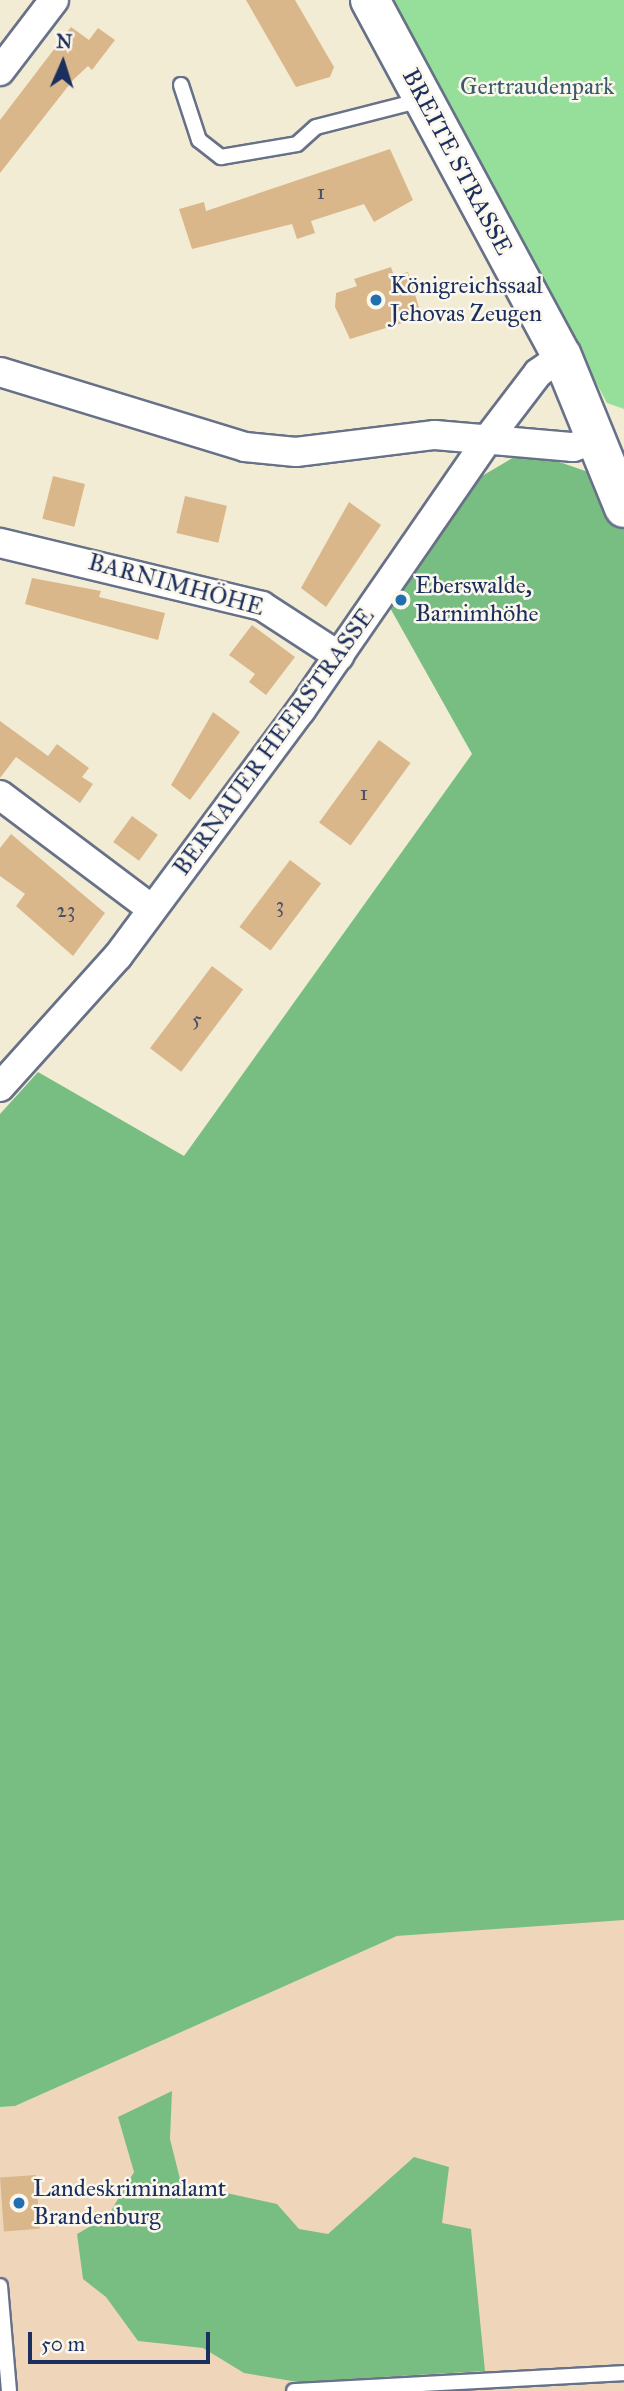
<!DOCTYPE html>
<html>
<head>
<meta charset="utf-8">
<style>
	body { margin:0 }
	#map { position:relative; width:624px; height:2391px; overflow:hidden; background:#f3ecd5; font-family:"IM FELL Great Primer",serif }
	div>[style] { position:absolute }
	.built>* { inset:0; background:#efd6bb }
	.green>* { inset:0; background:#95df9a }
	.forest>* { inset:0; background:#78be82 }
	.building>* { inset:0; background:#d9b78b; transform-origin:0 0 }
	.roads { filter:drop-shadow(2px 0 #677188) drop-shadow(-2px 0 #677188) drop-shadow(0 2px #677188) drop-shadow(0 -2px #677188) }
	.lane>* { height:14px; margin:-7px; padding:0 7px; transform-origin:7px; border-radius:7px; background:#fff }
	.street>* { height:28px; margin:-14px; padding:0 14px; transform-origin:14px; border-radius:14px; background:#fff }
	.primary>* { height:38px; margin:-19px; padding:0 19px; transform-origin:19px; border-radius:19px; background:#fff }
	.dots>* { width:19px; height:19px; translate:-50% -50%; box-sizing:border-box; border:4px solid #fbf7ec; border-radius:50% }
	span { translate:-50% -50%; white-space:nowrap; text-align:center; line-height:1.15; -webkit-text-stroke:5px #fbf7ec; paint-order:stroke }
	.number-label { font-size:21px; color:#4a5169 }
	.number-label span { -webkit-text-stroke-width:0 }
	.park-label { font-size:24px; color:#3a5b6d }
	.street-label { font-size:24px; color:#1b2f5e }
	.poi-label { font-size:24px; color:#1b2f5e }
	.left { translate:0 -50%; text-align:left }
	.north { position:absolute; left:28px; top:28px; width:70px; height:70px; -webkit-text-stroke:5px #fbf7ec; paint-order:stroke; rotate:3deg; font-size:19px; font-weight:700; line-height:28px; text-align:center; color:#1b2f5e }
	.north::after { content:''; display:block; margin:auto; width:24px; height:32px; background:#1b2f5e; clip-path:polygon(50% 0,100% 100%,50% 72%,0 100%) }
	.scale { position:absolute; left:28px; top:2332px; width:182px; height:32px; box-sizing:border-box; border:4px solid #1b2f5e; border-top:0; padding-left:9px; font-size:21px; line-height:24px; white-space:nowrap; color:#1b2f5e; -webkit-text-stroke:5px #fbf7ec; paint-order:stroke }
</style>
</head>
<body>
<div id="map">
	<div class="built">
		<div style="clip-path:polygon(624px 1919px,624px 2391px,0 2391px,0 2107px,15px 2106px,397px 1936px)"></div>
	</div>
	<div class="green">
		<div style="clip-path:polygon(390px 0,624px 0,624px 409px,607px 403px)"></div>
	</div>
	<div class="forest">
		<div style="clip-path:polygon(539px 455px,597px 475px,624px 528px,624px 1920px,397px 1936px,15px 2106px,0 2107px,0 1114px,38px 1072px,184px 1156px,472px 754px,389px 606px,482px 476px,514px 457px)"></div>
		<div style="clip-path:polygon(172px 2091px,170px 2139px,181px 2183px,277px 2204px,299px 2229px,328px 2234px,414px 2157px,449px 2167px,442px 2223px,471px 2229px,485px 2371px,298px 2382px,244px 2373px,203px 2348px,138px 2341px,106px 2297px,83px 2279px,77px 2234px,108px 2216px,134px 2172px,118px 2117px)"></div>
	</div>
	<div class="building">
		<div style="clip-path:polygon(246px 0,295px 0,334px 67px,330px 77px,296px 87px)"></div>
		<div style="clip-path:polygon(71px 27px,89px 40px,98px 28px,115px 40px,92px 70px,88px 66px,73px 80px,0 173px,0 120px)"></div>
		<div style="clip-path:polygon(390px 149px,413px 200px,374px 222px,364px 204px,311px 221px,315px 233px,297px 239px,292px 224px,192px 249px,179px 209px,204px 202px,206px 211px)"></div>
		<div style="clip-path:polygon(391px 267px,394px 276px,408px 272px,422px 317px,350px 339px,335px 307px,336px 293px,357px 286px,354px 279px)"></div>
		<div style="left:53px;top:476px;width:33px;height:44px;rotate:14deg"></div>
		<div style="left:185px;top:496px;width:43px;height:38px;rotate:13deg"></div>
		<div style="clip-path:polygon(349px 502px,381px 525px,326px 607px,301px 588px)"></div>
		<div style="clip-path:polygon(32px 578px,101px 591px,99px 597px,165px 613px,158px 640px,25px 604px)"></div>
		<div style="clip-path:polygon(252px 625px,295px 657px,266px 695px,249px 682px,255px 674px,229px 655px)"></div>
		<div style="clip-path:polygon(213px 712px,240px 732px,190px 800px,171px 785px)"></div>
		<div style="clip-path:polygon(0 721px,48px 756px,57px 744px,89px 768px,82px 777px,93px 784px,80px 803px,16px 757px,0 778px)"></div>
		<div style="left:379px;top:740px;width:39px;height:102px;rotate:36deg"></div>
		<div style="left:132px;top:816px;width:32px;height:32px;rotate:36deg"></div>
		<div style="clip-path:polygon(11px 834px,105px 913px,73px 956px,16px 906px,25px 894px,0 876px,0 848px)"></div>
		<div style="left:290px;top:860px;width:39px;height:84px;rotate:37deg"></div>
		<div style="left:212px;top:966px;width:39px;height:103px;rotate:37deg"></div>
		<div style="left:36px;top:2175px;width:54px;height:36px;rotate:86deg"></div>
	</div>
	<div class="roads">
		<div class="lane">
			<div style="left:181px;top:85px;width:58px;rotate:71.9deg"></div>
			<div style="left:199px;top:140px;width:28px;rotate:38deg"></div>
			<div style="left:221px;top:157px;width:77px;rotate:-9.7deg"></div>
			<div style="left:297px;top:144px;width:25px;rotate:-42deg"></div>
			<div style="left:316px;top:127px;width:109px;rotate:-14.3deg"></div>
			<div style="left:0;top:2286px;width:105px;rotate:85.1deg"></div>
			<div style="left:294px;top:2391px;width:330px;rotate:-3.1deg"></div>
		</div>
		<div class="street">
			<div style="left:0;top:71px;width:89px;rotate:-52.7deg"></div>
			<div style="left:0;top:372px;width:256px;rotate:17deg"></div>
			<div style="left:245px;top:447px;width:51px;rotate:5.6deg"></div>
			<div style="left:296px;top:452px;width:140px;rotate:-7deg"></div>
			<div style="left:435px;top:435px;width:139px;rotate:5deg"></div>
			<div style="left:573px;top:447px;width:25px;rotate:-18deg"></div>
			<div style="left:0;top:543px;width:269px;rotate:13.5deg"></div>
			<div style="left:262px;top:606px;width:92px;rotate:33deg"></div>
			<div style="left:0;top:795px;width:190px;rotate:36.9deg"></div>
			<div style="left:0;top:1087px;width:176px;rotate:-48deg"></div>
			<div style="left:118px;top:956px;width:307px;rotate:-53.4deg"></div>
			<div style="left:301px;top:710px;width:333px;rotate:-55.4deg"></div>
			<div style="left:490px;top:436px;width:79px;rotate:-52.7deg"></div>
			<div style="left:538px;top:373px;width:29px;rotate:-35deg"></div>
		</div>
		<div class="primary">
			<div style="left:370px;top:0;width:404px;rotate:61.7deg"></div>
			<div style="left:562px;top:356px;width:164px;rotate:67.8deg"></div>
		</div>
	</div>
	<div class="dots">
		<div style="left:376px;top:300px;background:#1f6fb2"></div>
		<div style="left:401px;top:600px;background:#1f6fb2"></div>
		<div style="left:19px;top:2203px;background:#1f6fb2"></div>
	</div>
	<div class="number-label">
		<span style="left:321px;top:192px">1</span>
		<span style="left:364px;top:793px">1</span>
		<span style="left:280px;top:905px">3</span>
		<span style="left:66px;top:910px">23</span>
		<span style="left:197px;top:1019px">5</span>
	</div>
	<div class="park-label">
		<span style="left:537px;top:87px">Gertraudenpark</span>
	</div>
	<div class="street-label">
		<span style="left:457px;top:162px;rotate:62deg">BREITE STRASSE</span>
		<span style="left:176px;top:585px;rotate:15deg">BARNIMHÖHE</span>
		<span style="left:274px;top:742px;rotate:-54deg">BERNAUER HEERSTRASSE</span>
	</div>
	<div class="poi-label">
		<span class="left" style="left:390px;top:300px">Königreichssaal<br>Jehovas Zeugen</span>
		<span class="left" style="left:415px;top:600px">Eberswalde,<br>Barnimhöhe</span>
		<span class="left" style="left:33px;top:2203px">Landeskriminalamt<br>Brandenburg</span>
	</div>
	<div class="north">N</div>
	<div class="scale">50 m</div>
</div>
</body>
</html>
